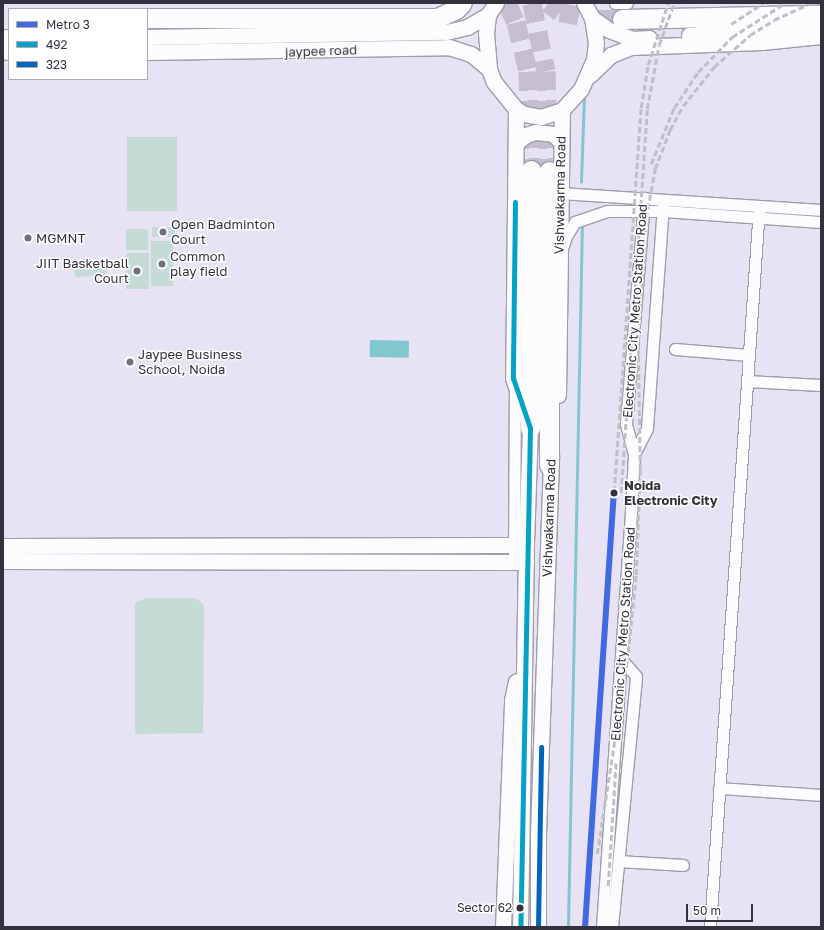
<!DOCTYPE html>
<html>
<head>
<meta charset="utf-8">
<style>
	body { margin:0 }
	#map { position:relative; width:824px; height:930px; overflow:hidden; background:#e8e2f5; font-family:"Golos Text",sans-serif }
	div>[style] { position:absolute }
	.green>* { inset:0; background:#c4dcd5; transform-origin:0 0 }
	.water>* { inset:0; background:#81c7cf; transform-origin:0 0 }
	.stream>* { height:2.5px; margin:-1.25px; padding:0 1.25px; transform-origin:1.25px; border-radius:1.25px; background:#81c7cf }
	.highway-tunnel>* { height:19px; margin-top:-9.5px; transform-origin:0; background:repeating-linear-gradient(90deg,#c4bed0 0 19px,transparent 0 29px) }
	.roads { filter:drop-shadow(1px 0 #a09caa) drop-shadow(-1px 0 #a09caa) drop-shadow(0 1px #a09caa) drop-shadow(0 -1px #a09caa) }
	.street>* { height:11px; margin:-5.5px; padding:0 5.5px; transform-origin:5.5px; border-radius:5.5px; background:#fcfbfe }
	.secondary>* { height:15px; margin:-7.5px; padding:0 7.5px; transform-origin:7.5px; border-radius:7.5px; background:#fcfbfe }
	.highway>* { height:19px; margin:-9.5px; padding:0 9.5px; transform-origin:9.5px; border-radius:9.5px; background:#fcfbfe }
	.rail>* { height:2.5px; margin-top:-1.25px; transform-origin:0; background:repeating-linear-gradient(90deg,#c1bfc5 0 6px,transparent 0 9px) }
	.bus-1>* { height:5px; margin:-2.5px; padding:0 2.5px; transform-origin:2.5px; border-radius:2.5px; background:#03a3c7 }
	.bus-2>* { height:5px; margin:-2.5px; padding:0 2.5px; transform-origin:2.5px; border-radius:2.5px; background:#0065bd }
	.metro-1>* { height:6px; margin:-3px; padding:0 3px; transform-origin:3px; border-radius:3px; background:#4169e1 }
	.dots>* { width:11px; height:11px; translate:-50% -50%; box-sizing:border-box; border:2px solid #fff; border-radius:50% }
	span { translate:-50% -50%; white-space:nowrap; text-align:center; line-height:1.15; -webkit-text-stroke:3px #fff; paint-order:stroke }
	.bus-label { font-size:12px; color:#34303e }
	.right { translate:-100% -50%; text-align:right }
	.street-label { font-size:13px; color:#34303e }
	.poi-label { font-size:13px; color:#34303e }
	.left { translate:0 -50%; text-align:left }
	.stop-label { font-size:13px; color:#34303e; font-weight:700 }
	.frame { position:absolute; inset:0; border:4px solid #34303e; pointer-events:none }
	.legend { position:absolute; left:8px; top:8px; width:140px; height:72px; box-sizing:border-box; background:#fff; border:1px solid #aeacb2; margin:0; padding:5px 7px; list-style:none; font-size:12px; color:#34303e }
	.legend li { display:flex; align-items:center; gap:8px; height:20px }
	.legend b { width:20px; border:1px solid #aeacb2 }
	.scale { position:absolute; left:686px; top:904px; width:67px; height:18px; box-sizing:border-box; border:2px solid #34303e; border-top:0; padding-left:5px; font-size:12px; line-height:14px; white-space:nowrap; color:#34303e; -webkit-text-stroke:3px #fff; paint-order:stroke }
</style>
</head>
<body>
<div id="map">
	<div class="green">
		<div style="left:127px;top:137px;width:50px;height:74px"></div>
		<div style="left:152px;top:227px;width:23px;height:10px"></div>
		<div style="left:126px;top:229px;width:22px;height:21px"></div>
		<div style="left:173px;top:241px;width:45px;height:22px;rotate:90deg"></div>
		<div style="left:149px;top:253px;width:36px;height:23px;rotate:90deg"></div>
		<div style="left:106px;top:265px;width:9px;height:32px;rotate:84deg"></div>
		<div style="clip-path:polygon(146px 598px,196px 598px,204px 605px,203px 733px,135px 734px,135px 603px)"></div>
	</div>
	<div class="water">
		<div style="left:370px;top:340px;width:39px;height:17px;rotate:1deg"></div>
	</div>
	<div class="stream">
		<div style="left:581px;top:182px;width:87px;rotate:-88deg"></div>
		<div style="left:568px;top:925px;width:702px;rotate:-88.86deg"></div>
	</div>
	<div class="highway-tunnel">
		<div style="left:507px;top:3px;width:21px;rotate:65deg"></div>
		<div style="left:516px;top:22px;width:50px;rotate:76.2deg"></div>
		<div style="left:528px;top:71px;width:99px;rotate:88.3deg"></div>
		<div style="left:532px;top:3px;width:69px;rotate:78.4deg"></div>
		<div style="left:546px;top:71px;width:100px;rotate:88.3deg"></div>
		<div style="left:548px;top:3px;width:15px;rotate:37deg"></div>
		<div style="left:560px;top:12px;width:38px;rotate:11deg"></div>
		<div style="left:597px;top:19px;width:25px"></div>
	</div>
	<div class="roads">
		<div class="street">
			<div style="left:615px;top:3px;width:12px"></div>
			<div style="left:560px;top:193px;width:262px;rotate:3.7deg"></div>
			<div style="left:563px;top:246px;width:10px;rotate:-73deg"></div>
			<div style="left:566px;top:236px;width:17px;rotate:-57deg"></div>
			<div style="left:575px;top:222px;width:34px;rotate:-19deg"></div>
			<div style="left:607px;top:211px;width:56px"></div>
			<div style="left:663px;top:211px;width:158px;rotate:4deg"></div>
			<div style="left:675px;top:349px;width:74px;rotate:4.6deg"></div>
			<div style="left:747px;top:381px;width:74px;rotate:3.1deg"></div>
			<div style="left:634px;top:454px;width:29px;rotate:-63deg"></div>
			<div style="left:647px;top:428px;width:224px;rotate:-85.9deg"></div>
			<div style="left:514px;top:562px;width:169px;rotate:-89.7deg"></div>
			<div style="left:719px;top:788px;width:102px;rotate:3.9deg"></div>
			<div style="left:619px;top:861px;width:64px;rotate:3.6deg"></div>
			<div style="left:602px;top:927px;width:399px;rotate:-86deg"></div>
			<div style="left:630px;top:529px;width:75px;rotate:-86.9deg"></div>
			<div style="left:634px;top:454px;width:31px;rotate:-105deg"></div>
			<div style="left:626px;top:424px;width:227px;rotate:-85.4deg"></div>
			<div style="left:612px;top:927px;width:252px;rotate:-84.5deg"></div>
			<div style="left:636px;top:676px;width:21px;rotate:-131deg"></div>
			<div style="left:710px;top:927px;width:723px;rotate:-86.11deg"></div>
		</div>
		<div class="secondary">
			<div style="left:496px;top:3px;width:14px;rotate:124deg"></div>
			<div style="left:488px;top:15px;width:18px;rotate:96deg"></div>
			<div style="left:486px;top:33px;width:36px;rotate:85deg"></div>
			<div style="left:489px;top:69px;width:14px;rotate:69deg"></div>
			<div style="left:494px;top:82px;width:35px;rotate:51deg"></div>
			<div style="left:516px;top:109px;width:9px;rotate:32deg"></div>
			<div style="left:524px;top:114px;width:17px;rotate:10deg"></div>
			<div style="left:541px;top:117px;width:22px;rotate:-18deg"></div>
			<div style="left:562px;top:110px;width:28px;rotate:-48deg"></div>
			<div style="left:581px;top:89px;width:12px;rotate:-66deg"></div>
			<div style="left:586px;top:78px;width:21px;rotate:-67deg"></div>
			<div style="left:594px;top:59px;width:16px;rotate:-83deg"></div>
			<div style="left:596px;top:43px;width:25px;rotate:-99deg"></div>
			<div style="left:592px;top:18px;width:17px;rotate:-118deg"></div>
			<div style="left:592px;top:18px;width:21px;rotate:35deg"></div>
			<div style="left:609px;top:30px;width:26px;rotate:21deg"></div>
			<div style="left:633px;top:39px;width:16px;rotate:-4deg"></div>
			<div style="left:689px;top:35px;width:132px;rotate:-3.9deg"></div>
			<div style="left:6px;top:37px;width:15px;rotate:86deg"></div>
			<div style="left:147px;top:37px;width:299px;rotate:-1deg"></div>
			<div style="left:446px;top:32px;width:22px;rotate:-13deg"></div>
			<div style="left:467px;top:27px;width:24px;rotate:-30deg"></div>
			<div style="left:147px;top:52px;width:302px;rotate:-0.9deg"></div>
			<div style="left:449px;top:47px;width:23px;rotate:18deg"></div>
			<div style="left:471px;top:54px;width:23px;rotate:40deg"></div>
			<div style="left:590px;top:75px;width:29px;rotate:-44deg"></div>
			<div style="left:611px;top:55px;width:22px;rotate:-22deg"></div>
			<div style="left:631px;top:47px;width:131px;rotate:-2.2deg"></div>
			<div style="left:762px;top:42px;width:59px;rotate:-5.8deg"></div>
			<div style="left:516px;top:109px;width:269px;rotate:90.6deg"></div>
			<div style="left:513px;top:378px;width:53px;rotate:71.2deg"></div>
			<div style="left:530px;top:428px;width:117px;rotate:92deg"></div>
			<div style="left:526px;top:545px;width:382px;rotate:90.9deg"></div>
			<div style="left:516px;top:143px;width:13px;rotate:-39deg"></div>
			<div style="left:526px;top:135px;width:9px;rotate:-18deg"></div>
			<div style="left:535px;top:132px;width:18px;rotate:6deg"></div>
			<div style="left:553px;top:134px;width:11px;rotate:45deg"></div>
			<div style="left:558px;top:395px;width:285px;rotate:-89.2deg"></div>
			<div style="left:3px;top:546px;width:523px;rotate:-0.11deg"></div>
			<div style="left:3px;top:561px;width:523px;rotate:0.11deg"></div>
			<div style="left:503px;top:927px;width:227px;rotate:-87.7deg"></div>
			<div style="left:512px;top:700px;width:19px;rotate:-78deg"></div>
			<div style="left:538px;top:927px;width:94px;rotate:-90deg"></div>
			<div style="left:538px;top:833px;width:378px;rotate:-88deg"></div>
		</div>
		<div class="highway">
			<div style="left:147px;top:18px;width:290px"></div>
			<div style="left:437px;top:18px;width:21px;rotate:-25deg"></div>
			<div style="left:456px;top:9px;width:8px;rotate:-45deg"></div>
			<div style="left:622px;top:19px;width:199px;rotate:-1.2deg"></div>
			<div style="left:549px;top:171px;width:294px;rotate:90deg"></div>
			<div style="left:530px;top:428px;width:258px;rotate:-89.8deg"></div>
		</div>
	</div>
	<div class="rail">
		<div style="left:731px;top:24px;width:38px;rotate:-33deg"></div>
		<div style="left:651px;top:164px;width:61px;rotate:-67.7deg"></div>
		<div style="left:674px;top:108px;width:43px;rotate:-56.3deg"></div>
		<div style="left:698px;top:72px;width:49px;rotate:-45.8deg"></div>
		<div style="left:732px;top:37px;width:63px;rotate:-32.7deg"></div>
		<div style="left:614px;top:492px;width:385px;rotate:-86deg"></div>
		<div style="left:641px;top:108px;width:44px;rotate:-80.8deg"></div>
		<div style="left:648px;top:65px;width:65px;rotate:-72.1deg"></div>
		<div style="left:621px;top:493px;width:385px;rotate:-86.1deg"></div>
		<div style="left:647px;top:109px;width:65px;rotate:-79.4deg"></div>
		<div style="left:659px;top:45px;width:45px;rotate:-70.3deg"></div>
		<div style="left:597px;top:854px;width:203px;rotate:-81.2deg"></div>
		<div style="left:628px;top:653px;width:78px;rotate:-84.1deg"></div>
		<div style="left:636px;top:575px;width:105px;rotate:-87.8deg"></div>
		<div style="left:640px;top:470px;width:127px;rotate:-90.9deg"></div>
		<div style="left:638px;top:343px;width:125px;rotate:-86.3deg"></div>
		<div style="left:646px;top:218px;width:50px;rotate:-79.6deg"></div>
		<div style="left:655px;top:169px;width:42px;rotate:-69deg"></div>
		<div style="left:670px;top:130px;width:27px;rotate:-62deg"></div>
		<div style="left:683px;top:106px;width:50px;rotate:-51.5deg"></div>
		<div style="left:714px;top:67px;width:48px;rotate:-41.6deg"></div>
		<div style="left:750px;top:35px;width:28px;rotate:-32deg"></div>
		<div style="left:774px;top:20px;width:41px;rotate:-24.7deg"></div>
		<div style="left:608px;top:886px;width:125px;rotate:-86.3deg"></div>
	</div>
	<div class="bus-1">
		<div style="left:515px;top:202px;width:176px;rotate:90.7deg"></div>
		<div style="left:513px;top:378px;width:53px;rotate:71.2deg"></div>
		<div style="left:530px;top:428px;width:499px;rotate:91.1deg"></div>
	</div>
	<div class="bus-2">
		<div style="left:538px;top:927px;width:180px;rotate:-89deg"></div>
	</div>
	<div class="metro-1">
		<div style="left:585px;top:927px;width:436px;rotate:-86.2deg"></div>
	</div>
	<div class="dots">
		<div style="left:163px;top:232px;background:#736e7e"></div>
		<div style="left:28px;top:238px;background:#736e7e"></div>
		<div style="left:162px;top:264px;background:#736e7e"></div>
		<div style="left:137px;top:271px;background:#736e7e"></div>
		<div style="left:130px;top:362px;background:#736e7e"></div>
		<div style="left:614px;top:493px;background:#34303e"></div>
		<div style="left:520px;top:908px;background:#34303e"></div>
	</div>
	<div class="bus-label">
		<span class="right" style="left:512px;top:908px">Sector 62</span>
	</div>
	<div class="street-label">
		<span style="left:321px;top:51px;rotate:-2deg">jaypee road</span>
		<span style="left:560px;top:195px;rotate:-89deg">Vishwakarma Road</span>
		<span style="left:635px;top:311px;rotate:-86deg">Electronic City Metro Station Road</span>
		<span style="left:549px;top:518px;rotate:-88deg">Vishwakarma Road</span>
		<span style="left:623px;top:634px;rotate:-86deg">Electronic City Metro Station Road</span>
	</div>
	<div class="poi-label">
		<span class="left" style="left:171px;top:232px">Open Badminton<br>Court</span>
		<span class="left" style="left:36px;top:238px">MGMNT</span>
		<span class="left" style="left:170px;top:264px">Common<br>play field</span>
		<span class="right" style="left:129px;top:271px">JIIT Basketball<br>Court</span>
		<span class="left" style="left:138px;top:362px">Jaypee Business<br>School, Noida</span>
	</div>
	<div class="stop-label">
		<span class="left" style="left:624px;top:493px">Noida<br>Electronic City</span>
	</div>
	<div class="frame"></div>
	<ul class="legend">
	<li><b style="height:5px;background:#4169e1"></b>Metro 3</li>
	<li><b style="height:5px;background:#03a3c7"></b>492</li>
	<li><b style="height:5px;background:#0065bd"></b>323</li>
	</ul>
	<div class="scale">50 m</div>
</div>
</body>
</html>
